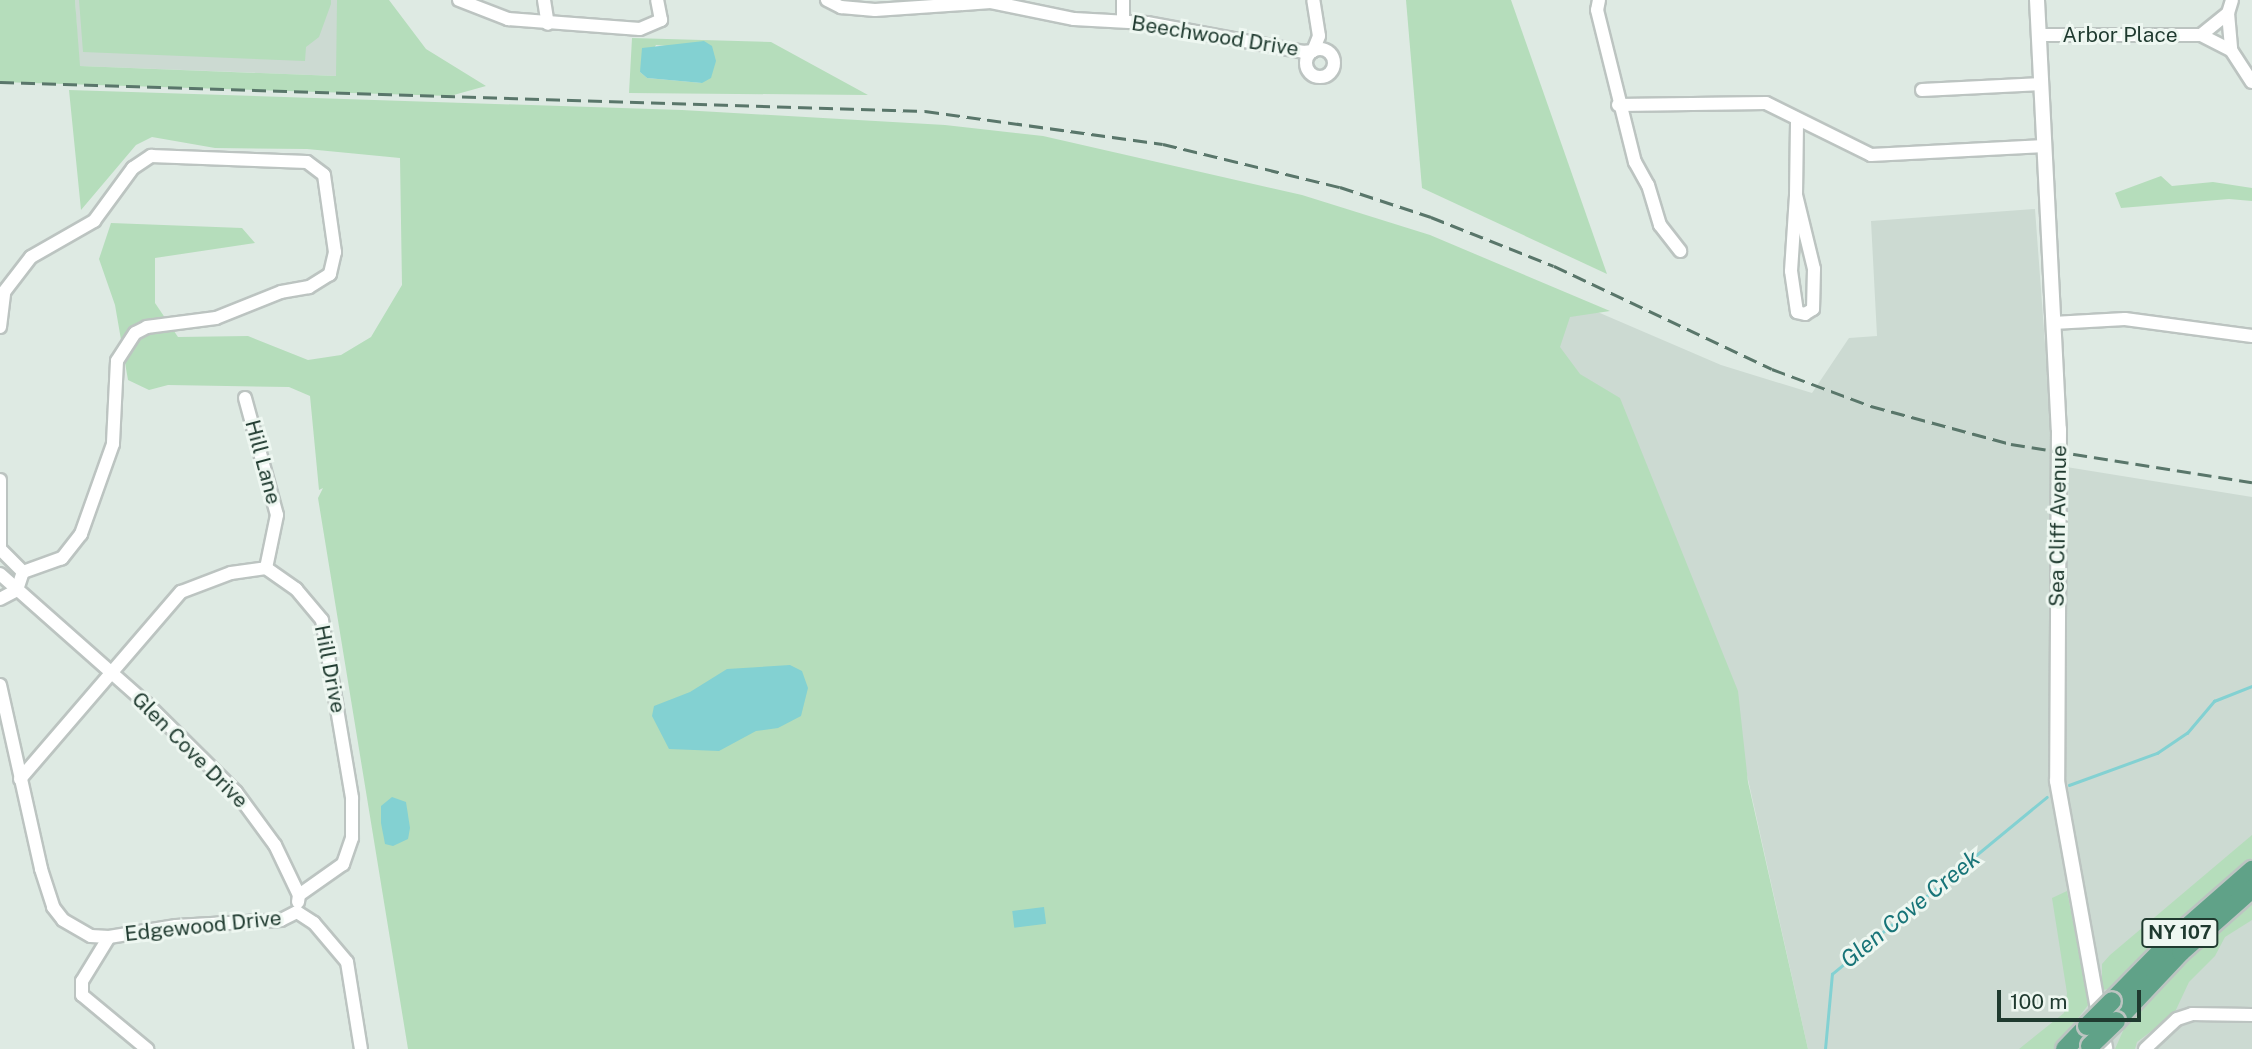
<!DOCTYPE html>
<html>
<head>
<meta charset="utf-8">
<style>
	body { margin:0 }
	#map { position:relative; width:2252px; height:1049px; overflow:hidden; background:#deeae3; font-family:"Public Sans",sans-serif }
	div>[style] { position:absolute }
	.built>* { inset:0; background:#ccdad2 }
	.green>* { inset:0; background:#b5ddbb }
	.water>* { inset:0; background:#83d1d2; transform-origin:0 0 }
	.stream>* { height:2.5px; margin:-1.25px; padding:0 1.25px; transform-origin:1.25px; border-radius:1.25px; background:#83d1d2 }
	.roads { filter:drop-shadow(2px 0 #bcc4c1) drop-shadow(-2px 0 #bcc4c1) drop-shadow(0 2px #bcc4c1) drop-shadow(0 -2px #bcc4c1) }
	.minor>* { height:12px; margin:-6px; padding:0 6px; transform-origin:6px; border-radius:6px; background:#fff }
	.minor>.ring { margin:-6px; padding:0; box-sizing:content-box; background:none; border:12px solid #fff; border-radius:50% }
	.tertiary>* { height:14px; margin:-7px; padding:0 7px; transform-origin:7px; border-radius:7px; background:#fff }
	.primary>* { height:18px; margin:-9px; padding:0 9px; transform-origin:9px; border-radius:9px; background:#60a288 }
	.rail>* { height:2.5px; margin-top:-1.25px; transform-origin:0; background:repeating-linear-gradient(90deg,#59766a 0 14px,transparent 0 21px) }
	.bridges { filter:drop-shadow(2px 0 #bcc4c1) drop-shadow(-2px 0 #bcc4c1) drop-shadow(0 2px #bcc4c1) drop-shadow(0 -2px #bcc4c1) }
	.primary-bridge>* { height:18px; margin:-9px; padding:0 9px; transform-origin:9px; border-radius:9px; background:#60a288 }
	span { translate:-50% -50%; white-space:nowrap; text-align:center; line-height:1.15; -webkit-text-stroke:6px #eef7f1; paint-order:stroke }
	.shield-label span { padding:2px 5px; background:#eef7f1; border:2px solid; border-radius:5px; -webkit-text-stroke-width:0 }
	.shield-label { font-size:19px; color:#1f3a2f; font-weight:700 }
	.street-label { font-size:21px; color:#1f3a2f }
	.water-label { font-size:23px; color:#177478; font-style:italic }
	.scale { position:absolute; left:1997px; top:990px; width:144px; height:32px; box-sizing:border-box; border:4px solid #1f3a2f; border-top:0; padding-left:9px; font-size:21px; line-height:24px; white-space:nowrap; color:#1f3a2f; -webkit-text-stroke:5px #eef7f1; paint-order:stroke }
</style>
</head>
<body>
<div id="map">
	<div class="built">
		<div style="clip-path:polygon(75px 0,337px 0,337px 76px,79px 66px)"></div>
		<div style="clip-path:polygon(2035px 209px,2054px 465px,2252px 497px,2252px 1049px,1808px 1049px,1735px 721px,1525px 378px,1544px 289px,1721px 365px,1812px 393px,1849px 338px,1877px 336px,1871px 221px)"></div>
	</div>
	<div class="green">
		<div style="clip-path:polygon(0 0,75px 0,80px 66px,336px 76px,337px 0,389px 0,426px 49px,486px 86px,450px 96px,0 82px)"></div>
		<div style="clip-path:polygon(79px 0,331px 0,331px 4px,319px 37px,306px 47px,305px 61px,83px 52px)"></div>
		<div style="clip-path:polygon(1406px 0,1511px 0,1607px 274px,1422px 188px)"></div>
		<div style="clip-path:polygon(evenodd,632px 38px,771px 42px,868px 95px,629px 93px,632px 38px,656px 45px,667px 46px,702px 83px,647px 78px,640px 72px,656px 45px)"></div>
		<div style="clip-path:polygon(69px 90px,682px 110px,945px 125px,1043px 136px,1302px 195px,1430px 235px,1610px 311px,1570px 317px,1560px 347px,1580px 374px,1620px 398px,1738px 691px,1748px 782px,1808px 1049px,408px 1049px,318px 498px,323px 488px,319px 490px,310px 396px,289px 387px,168px 385px,149px 390px,128px 380px,115px 305px,99px 259px,111px 223px,242px 228px,255px 243px,155px 258px,155px 303px,178px 337px,248px 336px,308px 360px,341px 355px,371px 337px,402px 285px,400px 158px,307px 149px,215px 148px,152px 137px,136px 145px,81px 210px)"></div>
		<div style="clip-path:polygon(2161px 176px,2172px 186px,2213px 182px,2252px 188px,2252px 201px,2229px 199px,2121px 208px,2115px 193px)"></div>
		<div style="clip-path:polygon(2252px 835px,2252px 858px,2240px 874px,2219px 884px,2179px 926px,2163px 933px,2111px 989px,2102px 990px,2102px 964px,2110px 955px)"></div>
		<div style="clip-path:polygon(2067px 891px,2089px 1004px,2054px 1049px,2019px 1049px,2064px 1013px,2067px 993px,2052px 898px)"></div>
		<div style="clip-path:polygon(2252px 900px,2252px 920px,2225px 937px,2215px 956px,2189px 982px,2174px 1014px,2137px 1042px,2135px 1049px,2115px 1049px,2134px 1006px,2166px 973px,2192px 955px,2218px 925px)"></div>
	</div>
	<div class="water">
		<div style="clip-path:polygon(704px 41px,712px 46px,716px 61px,711px 78px,702px 83px,647px 78px,640px 72px,642px 48px)"></div>
		<div style="clip-path:polygon(790px 665px,802px 671px,808px 688px,801px 716px,778px 728px,756px 731px,719px 751px,669px 749px,652px 716px,654px 706px,690px 692px,727px 669px)"></div>
		<div style="clip-path:polygon(392px 797px,406px 802px,410px 828px,408px 839px,393px 846px,385px 844px,381px 823px,381px 806px)"></div>
		<div style="left:1044px;top:907px;width:17px;height:32px;rotate:83deg"></div>
	</div>
	<div class="stream">
		<div style="left:2069px;top:785px;width:94px;rotate:-20deg"></div>
		<div style="left:2157px;top:753px;width:36px;rotate:-34deg"></div>
		<div style="left:2187px;top:733px;width:42px;rotate:-49.8deg"></div>
		<div style="left:2214px;top:701px;width:41px;rotate:-21.5deg"></div>
		<div style="left:1825px;top:1049px;width:75px;rotate:-84.7deg"></div>
		<div style="left:1832px;top:974px;width:278px;rotate:-39.5deg"></div>
	</div>
	<div class="roads">
		<div class="minor">
			<div style="left:459px;top:0;width:53px;rotate:21.2deg"></div>
			<div style="left:508px;top:19px;width:132px;rotate:4.3deg"></div>
			<div style="left:640px;top:29px;width:23px;rotate:-23deg"></div>
			<div style="left:661px;top:20px;width:20px;rotate:-101deg"></div>
			<div style="left:544px;top:0;width:24px;rotate:81deg"></div>
			<div style="left:827px;top:0;width:16px;rotate:27deg"></div>
			<div style="left:841px;top:7px;width:34px;rotate:5deg"></div>
			<div style="left:875px;top:10px;width:116px;rotate:-3.9deg"></div>
			<div style="left:991px;top:2px;width:85px;rotate:11.6deg"></div>
			<div style="left:1074px;top:19px;width:73px;rotate:3.1deg"></div>
			<div style="left:1147px;top:23px;width:159px;rotate:10.5deg"></div>
			<div style="left:1303px;top:52px;width:10px;rotate:-6deg"></div>
			<div style="left:1313px;top:51px;width:16px;rotate:-68deg"></div>
			<div style="left:1319px;top:36px;width:36px;rotate:-99deg"></div>
			<div style="left:1123px;top:0;width:21px;rotate:90deg"></div>
			<div style="left:1599px;top:0;width:10px;rotate:101deg"></div>
			<div style="left:1597px;top:10px;width:157px;rotate:76deg"></div>
			<div style="left:1635px;top:162px;width:26px;rotate:61deg"></div>
			<div style="left:1648px;top:185px;width:42px;rotate:73.3deg"></div>
			<div style="left:1660px;top:225px;width:33px;rotate:52deg"></div>
			<div style="left:2232px;top:0;width:14px;rotate:107deg"></div>
			<div style="left:2228px;top:13px;width:37px;rotate:85deg"></div>
			<div style="left:2231px;top:50px;width:38px;rotate:57deg"></div>
			<div style="left:2039px;top:35px;width:162px"></div>
			<div style="left:2201px;top:35px;width:35px;rotate:-39deg"></div>
			<div style="left:2201px;top:35px;width:34px;rotate:27deg"></div>
			<div class="ring" style="left:1306px;top:49px;width:16px;height:16px"></div>
			<div style="left:1922px;top:90px;width:120px;rotate:-2.9deg"></div>
			<div style="left:1618px;top:105px;width:148px;rotate:-0.8deg"></div>
			<div style="left:1766px;top:103px;width:117px;rotate:26.3deg"></div>
			<div style="left:1871px;top:155px;width:174px;rotate:-3deg"></div>
			<div style="left:1796px;top:195px;width:76px;rotate:76.3deg"></div>
			<div style="left:1814px;top:269px;width:40px;rotate:91.4deg"></div>
			<div style="left:1813px;top:309px;width:9px;rotate:148deg"></div>
			<div style="left:1805px;top:314px;width:8px;rotate:-166deg"></div>
			<div style="left:1797px;top:312px;width:41px;rotate:-98.3deg"></div>
			<div style="left:1791px;top:271px;width:76px;rotate:-86.2deg"></div>
			<div style="left:1796px;top:195px;width:76px;rotate:-89.2deg"></div>
			<div style="left:2053px;top:323px;width:72px;rotate:-3.2deg"></div>
			<div style="left:2125px;top:319px;width:128px;rotate:7.6deg"></div>
			<div style="left:0;top:327px;width:35px;rotate:-83deg"></div>
			<div style="left:4px;top:292px;width:44px;rotate:-52.4deg"></div>
			<div style="left:31px;top:257px;width:73px;rotate:-29.7deg"></div>
			<div style="left:94px;top:221px;width:66px;rotate:-53.7deg"></div>
			<div style="left:133px;top:168px;width:22px;rotate:-34deg"></div>
			<div style="left:151px;top:156px;width:156px;rotate:2.2deg"></div>
			<div style="left:307px;top:162px;width:21px;rotate:37deg"></div>
			<div style="left:324px;top:175px;width:78px;rotate:81.9deg"></div>
			<div style="left:335px;top:252px;width:23px;rotate:103deg"></div>
			<div style="left:330px;top:274px;width:25px;rotate:148deg"></div>
			<div style="left:309px;top:287px;width:28px;rotate:170deg"></div>
			<div style="left:281px;top:292px;width:70px;rotate:158.2deg"></div>
			<div style="left:216px;top:318px;width:70px;rotate:172.6deg"></div>
			<div style="left:147px;top:327px;width:13px;rotate:153deg"></div>
			<div style="left:135px;top:333px;width:33px;rotate:123deg"></div>
			<div style="left:117px;top:361px;width:83px;rotate:92.8deg"></div>
			<div style="left:113px;top:444px;width:96px;rotate:109.6deg"></div>
			<div style="left:81px;top:534px;width:31px;rotate:128deg"></div>
			<div style="left:62px;top:558px;width:41px;rotate:160.3deg"></div>
			<div style="left:245px;top:398px;width:121px;rotate:74.7deg"></div>
			<div style="left:277px;top:515px;width:54px;rotate:101.7deg"></div>
			<div style="left:0;top:480px;width:70px;rotate:90deg"></div>
			<div style="left:0;top:574px;width:198px;rotate:41.5deg"></div>
			<div style="left:148px;top:705px;width:124px;rotate:44.7deg"></div>
			<div style="left:236px;top:792px;width:66px;rotate:53.7deg"></div>
			<div style="left:275px;top:845px;width:55px;rotate:64.4deg"></div>
			<div style="left:299px;top:895px;width:7px;rotate:98deg"></div>
			<div style="left:0;top:599px;width:19px;rotate:-28deg"></div>
			<div style="left:17px;top:590px;width:19px;rotate:-72deg"></div>
			<div style="left:23px;top:572px;width:31px;rotate:-135deg"></div>
			<div style="left:0;top:685px;width:189px;rotate:77.4deg"></div>
			<div style="left:41px;top:869px;width:40px;rotate:72deg"></div>
			<div style="left:53px;top:907px;width:16px;rotate:52deg"></div>
			<div style="left:63px;top:920px;width:32px;rotate:30deg"></div>
			<div style="left:91px;top:936px;width:18px;rotate:3deg"></div>
			<div style="left:109px;top:937px;width:68px;rotate:-9.3deg"></div>
			<div style="left:176px;top:926px;width:105px;rotate:-3.3deg"></div>
			<div style="left:281px;top:920px;width:18px;rotate:-27deg"></div>
			<div style="left:20px;top:779px;width:247px;rotate:-49.3deg"></div>
			<div style="left:181px;top:592px;width:53px;rotate:-20.8deg"></div>
			<div style="left:231px;top:573px;width:35px;rotate:-8deg"></div>
			<div style="left:266px;top:568px;width:37px;rotate:35deg"></div>
			<div style="left:296px;top:589px;width:40px;rotate:50deg"></div>
			<div style="left:322px;top:620px;width:181px;rotate:80.4deg"></div>
			<div style="left:352px;top:798px;width:40px;rotate:90deg"></div>
			<div style="left:352px;top:838px;width:28px;rotate:109deg"></div>
			<div style="left:343px;top:864px;width:54px;rotate:144.8deg"></div>
			<div style="left:297px;top:912px;width:20px;rotate:33deg"></div>
			<div style="left:314px;top:923px;width:51px;rotate:49.8deg"></div>
			<div style="left:347px;top:962px;width:88px;rotate:80.9deg"></div>
			<div style="left:109px;top:937px;width:52px;rotate:121.5deg"></div>
			<div style="left:82px;top:981px;width:14px;rotate:90deg"></div>
			<div style="left:82px;top:995px;width:85px;rotate:39.7deg"></div>
			<div style="left:2145px;top:1049px;width:44px;rotate:-43.2deg"></div>
			<div style="left:2177px;top:1019px;width:16px;rotate:-18deg"></div>
			<div style="left:2192px;top:1014px;width:60px;rotate:1deg"></div>
		</div>
		<div class="tertiary">
			<div style="left:2037px;top:0;width:430px;rotate:87.1deg"></div>
			<div style="left:2059px;top:429px;width:352px;rotate:90.3deg"></div>
			<div style="left:2057px;top:781px;width:272px;rotate:79.8deg"></div>
		</div>
		<div class="primary">
			<div style="left:2112px;top:1001px;width:84px;rotate:-45.5deg"></div>
			<div style="left:2171px;top:941px;width:108px;rotate:-41.2deg"></div>
			<div style="left:2116px;top:1021px;width:95px;rotate:-46.7deg"></div>
			<div style="left:2181px;top:952px;width:95px;rotate:-41.6deg"></div>
			<div style="left:2065px;top:1049px;width:32px;rotate:-46deg"></div>
		</div>
	</div>
	<div class="rail">
		<div style="left:0;top:82px;width:925px;rotate:1.8deg"></div>
		<div style="left:925px;top:111px;width:240px;rotate:7.9deg"></div>
		<div style="left:1163px;top:144px;width:182px;rotate:13.7deg"></div>
		<div style="left:1340px;top:187px;width:96px;rotate:18.2deg"></div>
		<div style="left:1431px;top:217px;width:132px;rotate:21.7deg"></div>
		<div style="left:1554px;top:266px;width:241px;rotate:25.3deg"></div>
		<div style="left:1772px;top:369px;width:106px;rotate:20.5deg"></div>
		<div style="left:1871px;top:406px;width:145px;rotate:15.2deg"></div>
		<div style="left:2011px;top:444px;width:244px;rotate:9deg"></div>
	</div>
	<div class="bridges">
		<div class="primary-bridge">
			<div style="left:2087px;top:1026px;width:35px;rotate:-45deg"></div>
			<div style="left:2090px;top:1046px;width:36px;rotate:-44deg"></div>
		</div>
	</div>
	<div class="shield-label">
		<span style="left:2180px;top:933px">NY 107</span>
	</div>
	<div class="street-label">
		<span style="left:2120px;top:35px">Arbor Place</span>
		<span style="left:1215px;top:36px;rotate:9deg">Beechwood Drive</span>
		<span style="left:263px;top:462px;rotate:75deg">Hill Lane</span>
		<span style="left:2058px;top:526px;rotate:-89deg">Sea Cliff Avenue</span>
		<span style="left:330px;top:669px;rotate:79deg">Hill Drive</span>
		<span style="left:190px;top:750px;rotate:45deg">Glen Cove Drive</span>
		<span style="left:203px;top:926px;rotate:-6deg">Edgewood Drive</span>
	</div>
	<div class="water-label">
		<span style="left:1910px;top:909px;rotate:-39deg">Glen Cove Creek</span>
	</div>
	<div class="scale">100 m</div>
</div>
</body>
</html>
